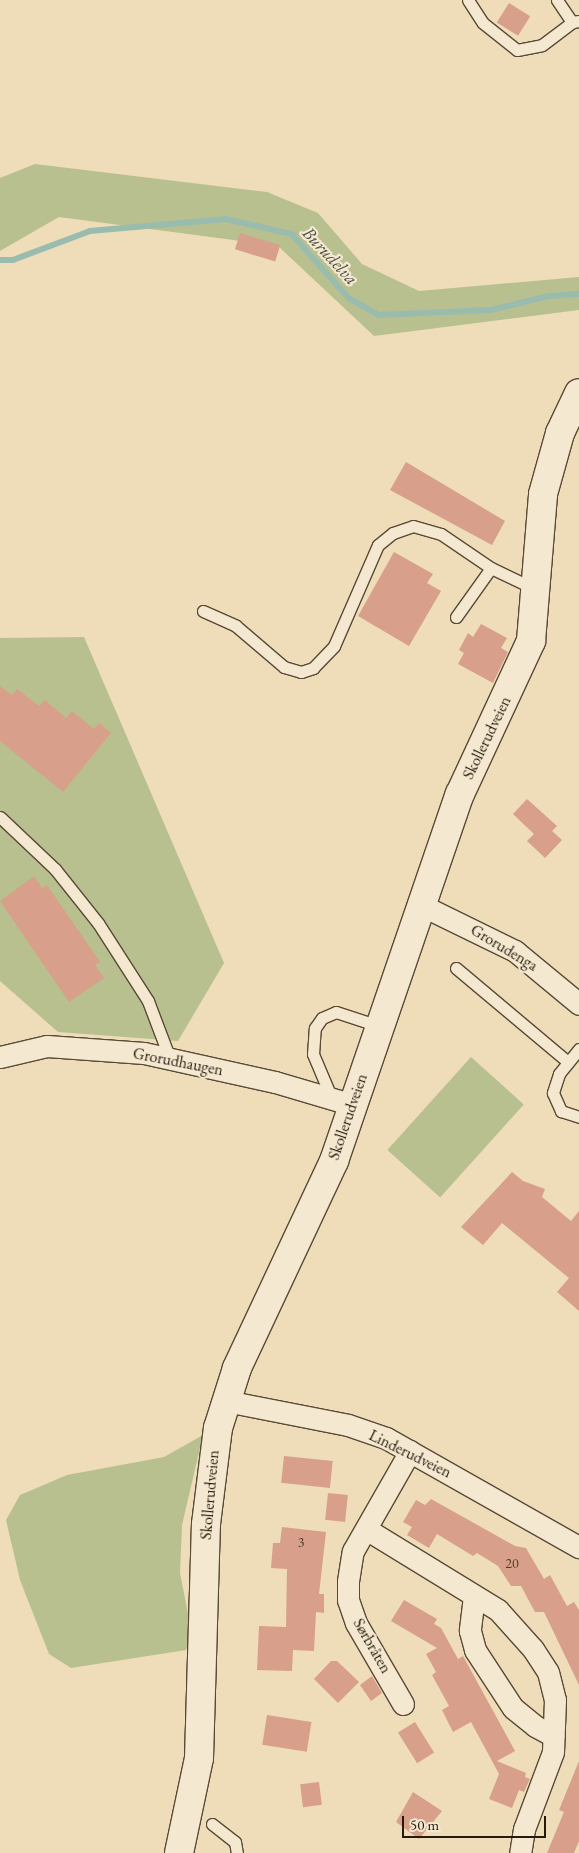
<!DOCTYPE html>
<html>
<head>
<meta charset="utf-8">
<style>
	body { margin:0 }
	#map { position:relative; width:579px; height:1853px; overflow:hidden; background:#efdcb8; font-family:"EB Garamond",serif }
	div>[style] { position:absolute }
	.green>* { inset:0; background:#b9c08f; transform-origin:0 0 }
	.stream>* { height:5.5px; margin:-2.75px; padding:0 2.75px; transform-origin:2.75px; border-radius:2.75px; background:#9abcae }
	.building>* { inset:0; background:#d89f8b; transform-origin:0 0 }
	.roads { filter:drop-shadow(1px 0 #584a36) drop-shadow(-1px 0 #584a36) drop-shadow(0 1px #584a36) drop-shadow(0 -1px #584a36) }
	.lane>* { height:11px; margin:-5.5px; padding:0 5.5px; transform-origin:5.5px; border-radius:5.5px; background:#f5e8d1 }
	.street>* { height:21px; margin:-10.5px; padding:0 10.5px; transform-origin:10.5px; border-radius:10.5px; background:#f5e8d1 }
	.secondary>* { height:28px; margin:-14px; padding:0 14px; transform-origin:14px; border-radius:14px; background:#f5e8d1 }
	span { translate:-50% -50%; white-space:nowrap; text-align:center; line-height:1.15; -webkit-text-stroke:4.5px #f5e8d1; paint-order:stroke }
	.number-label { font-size:14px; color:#523b2b }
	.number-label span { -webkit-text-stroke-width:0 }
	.street-label { font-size:16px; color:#251a0b }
	.water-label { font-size:18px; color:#4e5344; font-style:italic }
	.scale { position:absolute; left:402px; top:1816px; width:144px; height:22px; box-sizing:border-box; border:2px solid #251a0b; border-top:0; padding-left:6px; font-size:15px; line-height:18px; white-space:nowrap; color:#251a0b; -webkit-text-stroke:4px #f5e8d1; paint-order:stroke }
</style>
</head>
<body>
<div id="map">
	<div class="green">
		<div style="clip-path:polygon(35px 164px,267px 192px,318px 213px,362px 264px,419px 291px,579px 277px,579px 310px,374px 336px,278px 246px,59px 217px,0 251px,0 178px)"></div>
		<div style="clip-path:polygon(84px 637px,224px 963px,178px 1041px,58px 1032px,0 981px,0 638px)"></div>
		<div style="left:471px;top:1057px;width:71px;height:125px;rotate:42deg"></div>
		<div style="clip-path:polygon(203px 1435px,182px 1525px,180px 1573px,192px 1634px,186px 1650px,71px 1668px,49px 1654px,20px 1580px,6px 1520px,20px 1495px,67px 1475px,164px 1457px)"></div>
	</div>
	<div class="stream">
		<div style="left:0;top:260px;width:13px"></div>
		<div style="left:13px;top:260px;width:82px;rotate:-20.6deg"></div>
		<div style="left:90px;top:231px;width:137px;rotate:-5deg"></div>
		<div style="left:226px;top:219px;width:68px;rotate:12.8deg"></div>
		<div style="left:292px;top:234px;width:86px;rotate:48.3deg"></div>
		<div style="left:349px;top:298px;width:34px;rotate:30deg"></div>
		<div style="left:378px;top:315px;width:113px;rotate:-2.5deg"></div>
		<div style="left:491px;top:310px;width:60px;rotate:-13.6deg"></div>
		<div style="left:549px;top:296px;width:30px;rotate:-4deg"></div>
	</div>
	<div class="building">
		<div style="left:509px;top:3px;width:25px;height:23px;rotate:32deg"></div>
		<div style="left:240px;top:233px;width:42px;height:17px;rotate:17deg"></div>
		<div style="clip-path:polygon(406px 462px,505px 521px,492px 545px,390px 490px)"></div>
		<div style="clip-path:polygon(394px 552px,433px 574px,427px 583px,441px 591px,409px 646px,358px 616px)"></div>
		<div style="clip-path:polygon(481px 624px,507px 638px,501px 648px,508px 652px,493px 683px,458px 664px,464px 653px,459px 650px,468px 633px,473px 637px)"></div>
		<div style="clip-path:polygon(0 686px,12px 695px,17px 689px,39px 706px,45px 700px,66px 718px,72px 711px,94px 729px,99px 723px,111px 733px,63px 792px,0 741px)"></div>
		<div style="clip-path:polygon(527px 799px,557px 826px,552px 831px,562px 840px,545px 858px,527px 841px,534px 834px,513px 814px)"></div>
		<div style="clip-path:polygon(34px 876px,42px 888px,47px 885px,100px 962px,95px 965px,104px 978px,69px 1002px,0 901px)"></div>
		<div style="clip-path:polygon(512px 1172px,523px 1181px,545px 1189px,542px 1197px,571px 1221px,579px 1211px,579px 1311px,557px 1292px,569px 1278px,502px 1223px,483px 1245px,461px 1227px)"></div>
		<div style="left:284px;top:1456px;width:49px;height:27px;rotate:6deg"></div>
		<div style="left:328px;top:1493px;width:20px;height:27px;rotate:6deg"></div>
		<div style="clip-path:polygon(431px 1499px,515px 1546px,526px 1548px,544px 1579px,550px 1575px,567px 1606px,574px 1602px,579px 1610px,579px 1685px,544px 1612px,535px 1612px,521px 1586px,511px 1586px,498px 1566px,477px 1553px,473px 1556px,437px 1534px,429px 1548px,407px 1535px,412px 1527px,403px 1522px,416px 1500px,425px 1505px)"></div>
		<div style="clip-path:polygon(282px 1527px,326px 1532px,319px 1594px,324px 1594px,324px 1613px,316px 1612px,314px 1651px,293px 1650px,292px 1671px,257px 1670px,259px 1626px,286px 1627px,287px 1569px,271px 1568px,273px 1543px,280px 1543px)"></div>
		<div style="clip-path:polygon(404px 1600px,437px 1619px,434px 1624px,441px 1628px,458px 1659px,463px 1656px,515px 1751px,497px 1761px,526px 1773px,525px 1777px,530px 1779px,524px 1792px,519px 1790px,512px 1808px,489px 1799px,499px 1774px,471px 1722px,453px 1732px,442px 1710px,449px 1706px,432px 1675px,436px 1672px,426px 1654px,437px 1648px,391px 1621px)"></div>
		<div style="clip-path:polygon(331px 1661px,337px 1661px,359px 1682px,338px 1703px,314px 1679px)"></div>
		<div style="clip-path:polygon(372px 1676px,382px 1693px,371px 1701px,360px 1685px)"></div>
		<div style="left:267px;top:1715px;width:45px;height:30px;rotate:9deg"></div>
		<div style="left:415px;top:1722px;width:36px;height:20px;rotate:58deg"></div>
		<div style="clip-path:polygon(579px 1761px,579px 1841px,574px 1853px,547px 1853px,564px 1812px,559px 1810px)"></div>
		<div style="left:319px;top:1782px;width:23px;height:19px;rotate:83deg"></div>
		<div style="clip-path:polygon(413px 1792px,442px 1811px,419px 1839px,396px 1822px)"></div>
	</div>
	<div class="roads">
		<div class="lane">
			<div style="left:468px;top:0;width:27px;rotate:57deg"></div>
			<div style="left:483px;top:23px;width:43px;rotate:38.5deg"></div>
			<div style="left:517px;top:50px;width:25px;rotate:-11deg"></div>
			<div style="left:542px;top:45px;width:38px;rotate:-37deg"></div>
			<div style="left:557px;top:0;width:27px;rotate:56deg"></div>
			<div style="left:572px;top:22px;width:7px;rotate:-8deg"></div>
			<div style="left:203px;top:611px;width:36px;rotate:24deg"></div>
			<div style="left:236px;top:626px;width:63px;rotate:40.5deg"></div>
			<div style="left:284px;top:667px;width:18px;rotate:16deg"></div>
			<div style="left:301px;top:672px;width:13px;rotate:-18deg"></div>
			<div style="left:313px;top:668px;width:30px;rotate:-46deg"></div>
			<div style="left:334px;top:646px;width:110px;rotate:-66.5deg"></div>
			<div style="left:378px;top:545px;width:19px;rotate:-39deg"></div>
			<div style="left:393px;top:533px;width:21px;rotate:-19deg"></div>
			<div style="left:413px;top:526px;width:29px;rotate:16deg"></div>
			<div style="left:441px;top:534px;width:60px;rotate:34.2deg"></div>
			<div style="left:491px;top:568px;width:49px;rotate:25.5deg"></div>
			<div style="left:456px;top:617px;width:60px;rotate:-54.5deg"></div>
			<div style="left:0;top:817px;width:76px;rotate:43.4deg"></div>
			<div style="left:55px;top:869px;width:69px;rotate:51.5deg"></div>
			<div style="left:98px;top:923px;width:93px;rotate:57.3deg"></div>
			<div style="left:148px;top:1001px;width:62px;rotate:69.2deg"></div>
			<div style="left:456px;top:968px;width:146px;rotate:40deg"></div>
			<div style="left:579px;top:1049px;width:32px;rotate:129deg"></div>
			<div style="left:559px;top:1074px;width:20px;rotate:108deg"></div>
			<div style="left:553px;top:1093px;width:20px;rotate:66deg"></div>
			<div style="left:561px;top:1111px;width:19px;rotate:18deg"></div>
			<div style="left:332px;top:1099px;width:49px;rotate:-112.9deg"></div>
			<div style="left:313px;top:1054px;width:26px;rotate:-86deg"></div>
			<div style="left:315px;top:1028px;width:12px;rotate:-55deg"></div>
			<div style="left:322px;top:1018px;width:15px;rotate:-23deg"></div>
			<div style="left:336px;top:1012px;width:45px;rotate:18deg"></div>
			<div style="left:212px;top:1824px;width:29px;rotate:38deg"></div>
			<div style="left:235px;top:1842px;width:11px;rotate:80deg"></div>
		</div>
		<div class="street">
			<div style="left:421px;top:905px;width:105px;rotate:26.1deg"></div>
			<div style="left:515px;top:951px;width:83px;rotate:39.6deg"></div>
			<div style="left:0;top:1057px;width:48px;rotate:-13.2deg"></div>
			<div style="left:47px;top:1046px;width:97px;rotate:4.1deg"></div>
			<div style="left:144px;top:1053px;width:134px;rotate:12.5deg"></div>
			<div style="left:275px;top:1082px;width:81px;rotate:16.4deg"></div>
			<div style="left:226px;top:1401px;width:124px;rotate:11.1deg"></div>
			<div style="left:348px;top:1425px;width:40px;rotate:18.9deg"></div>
			<div style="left:386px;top:1438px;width:222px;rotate:29.5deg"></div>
			<div style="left:366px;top:1529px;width:155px;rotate:31.5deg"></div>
			<div style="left:498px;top:1610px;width:52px;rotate:48.1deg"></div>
			<div style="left:533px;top:1649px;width:27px;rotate:57deg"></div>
			<div style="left:548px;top:1672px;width:29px;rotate:76deg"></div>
			<div style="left:555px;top:1700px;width:52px;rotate:92.2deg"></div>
			<div style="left:553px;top:1752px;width:82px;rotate:110.6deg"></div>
			<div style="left:524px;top:1829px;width:24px;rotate:99deg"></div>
			<div style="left:474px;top:1596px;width:35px;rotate:97deg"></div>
			<div style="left:470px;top:1631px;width:20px;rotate:75deg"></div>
			<div style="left:475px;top:1650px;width:69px;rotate:56.8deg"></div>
			<div style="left:513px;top:1708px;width:28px;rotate:39deg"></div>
			<div style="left:535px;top:1726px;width:21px;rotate:28deg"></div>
			<div style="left:403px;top:1704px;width:94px;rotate:-120.1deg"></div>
			<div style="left:356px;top:1623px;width:24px;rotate:-109deg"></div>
			<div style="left:348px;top:1600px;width:19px;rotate:-90deg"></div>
			<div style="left:348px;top:1581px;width:30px;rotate:-81deg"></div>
			<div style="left:353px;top:1551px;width:115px;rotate:-60.3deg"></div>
		</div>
		<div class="secondary">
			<div style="left:179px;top:1853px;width:97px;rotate:-78.1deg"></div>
			<div style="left:199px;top:1758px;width:234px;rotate:-88.3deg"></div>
			<div style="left:206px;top:1524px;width:97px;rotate:-82.9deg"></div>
			<div style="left:218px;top:1428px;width:63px;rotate:-72.4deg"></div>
			<div style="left:237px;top:1368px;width:229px;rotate:-64.9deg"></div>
			<div style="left:334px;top:1161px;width:388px;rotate:-71.1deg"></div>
			<div style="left:460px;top:794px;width:169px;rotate:-65.1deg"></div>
			<div style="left:531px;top:641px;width:147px;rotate:-85.3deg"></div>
			<div style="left:543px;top:494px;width:63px;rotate:-74.4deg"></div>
			<div style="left:560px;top:433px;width:44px;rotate:-64.6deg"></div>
		</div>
	</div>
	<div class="number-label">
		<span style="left:301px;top:1542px">3</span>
		<span style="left:512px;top:1563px">20</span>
	</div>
	<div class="street-label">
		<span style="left:487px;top:738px;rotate:-64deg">Skollerudveien</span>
		<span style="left:504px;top:948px;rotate:31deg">Grorudenga</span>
		<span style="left:178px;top:1062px;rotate:11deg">Grorudhaugen</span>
		<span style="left:348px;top:1117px;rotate:-71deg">Skollerudveien</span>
		<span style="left:410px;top:1454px;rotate:26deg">Linderudveien</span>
		<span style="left:210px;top:1495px;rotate:-85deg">Skollerudveien</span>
		<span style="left:372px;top:1646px;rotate:60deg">Sørbråten</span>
	</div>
	<div class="water-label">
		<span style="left:330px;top:256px;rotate:47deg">Burudelva</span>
	</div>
	<div class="scale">50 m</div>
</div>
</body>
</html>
